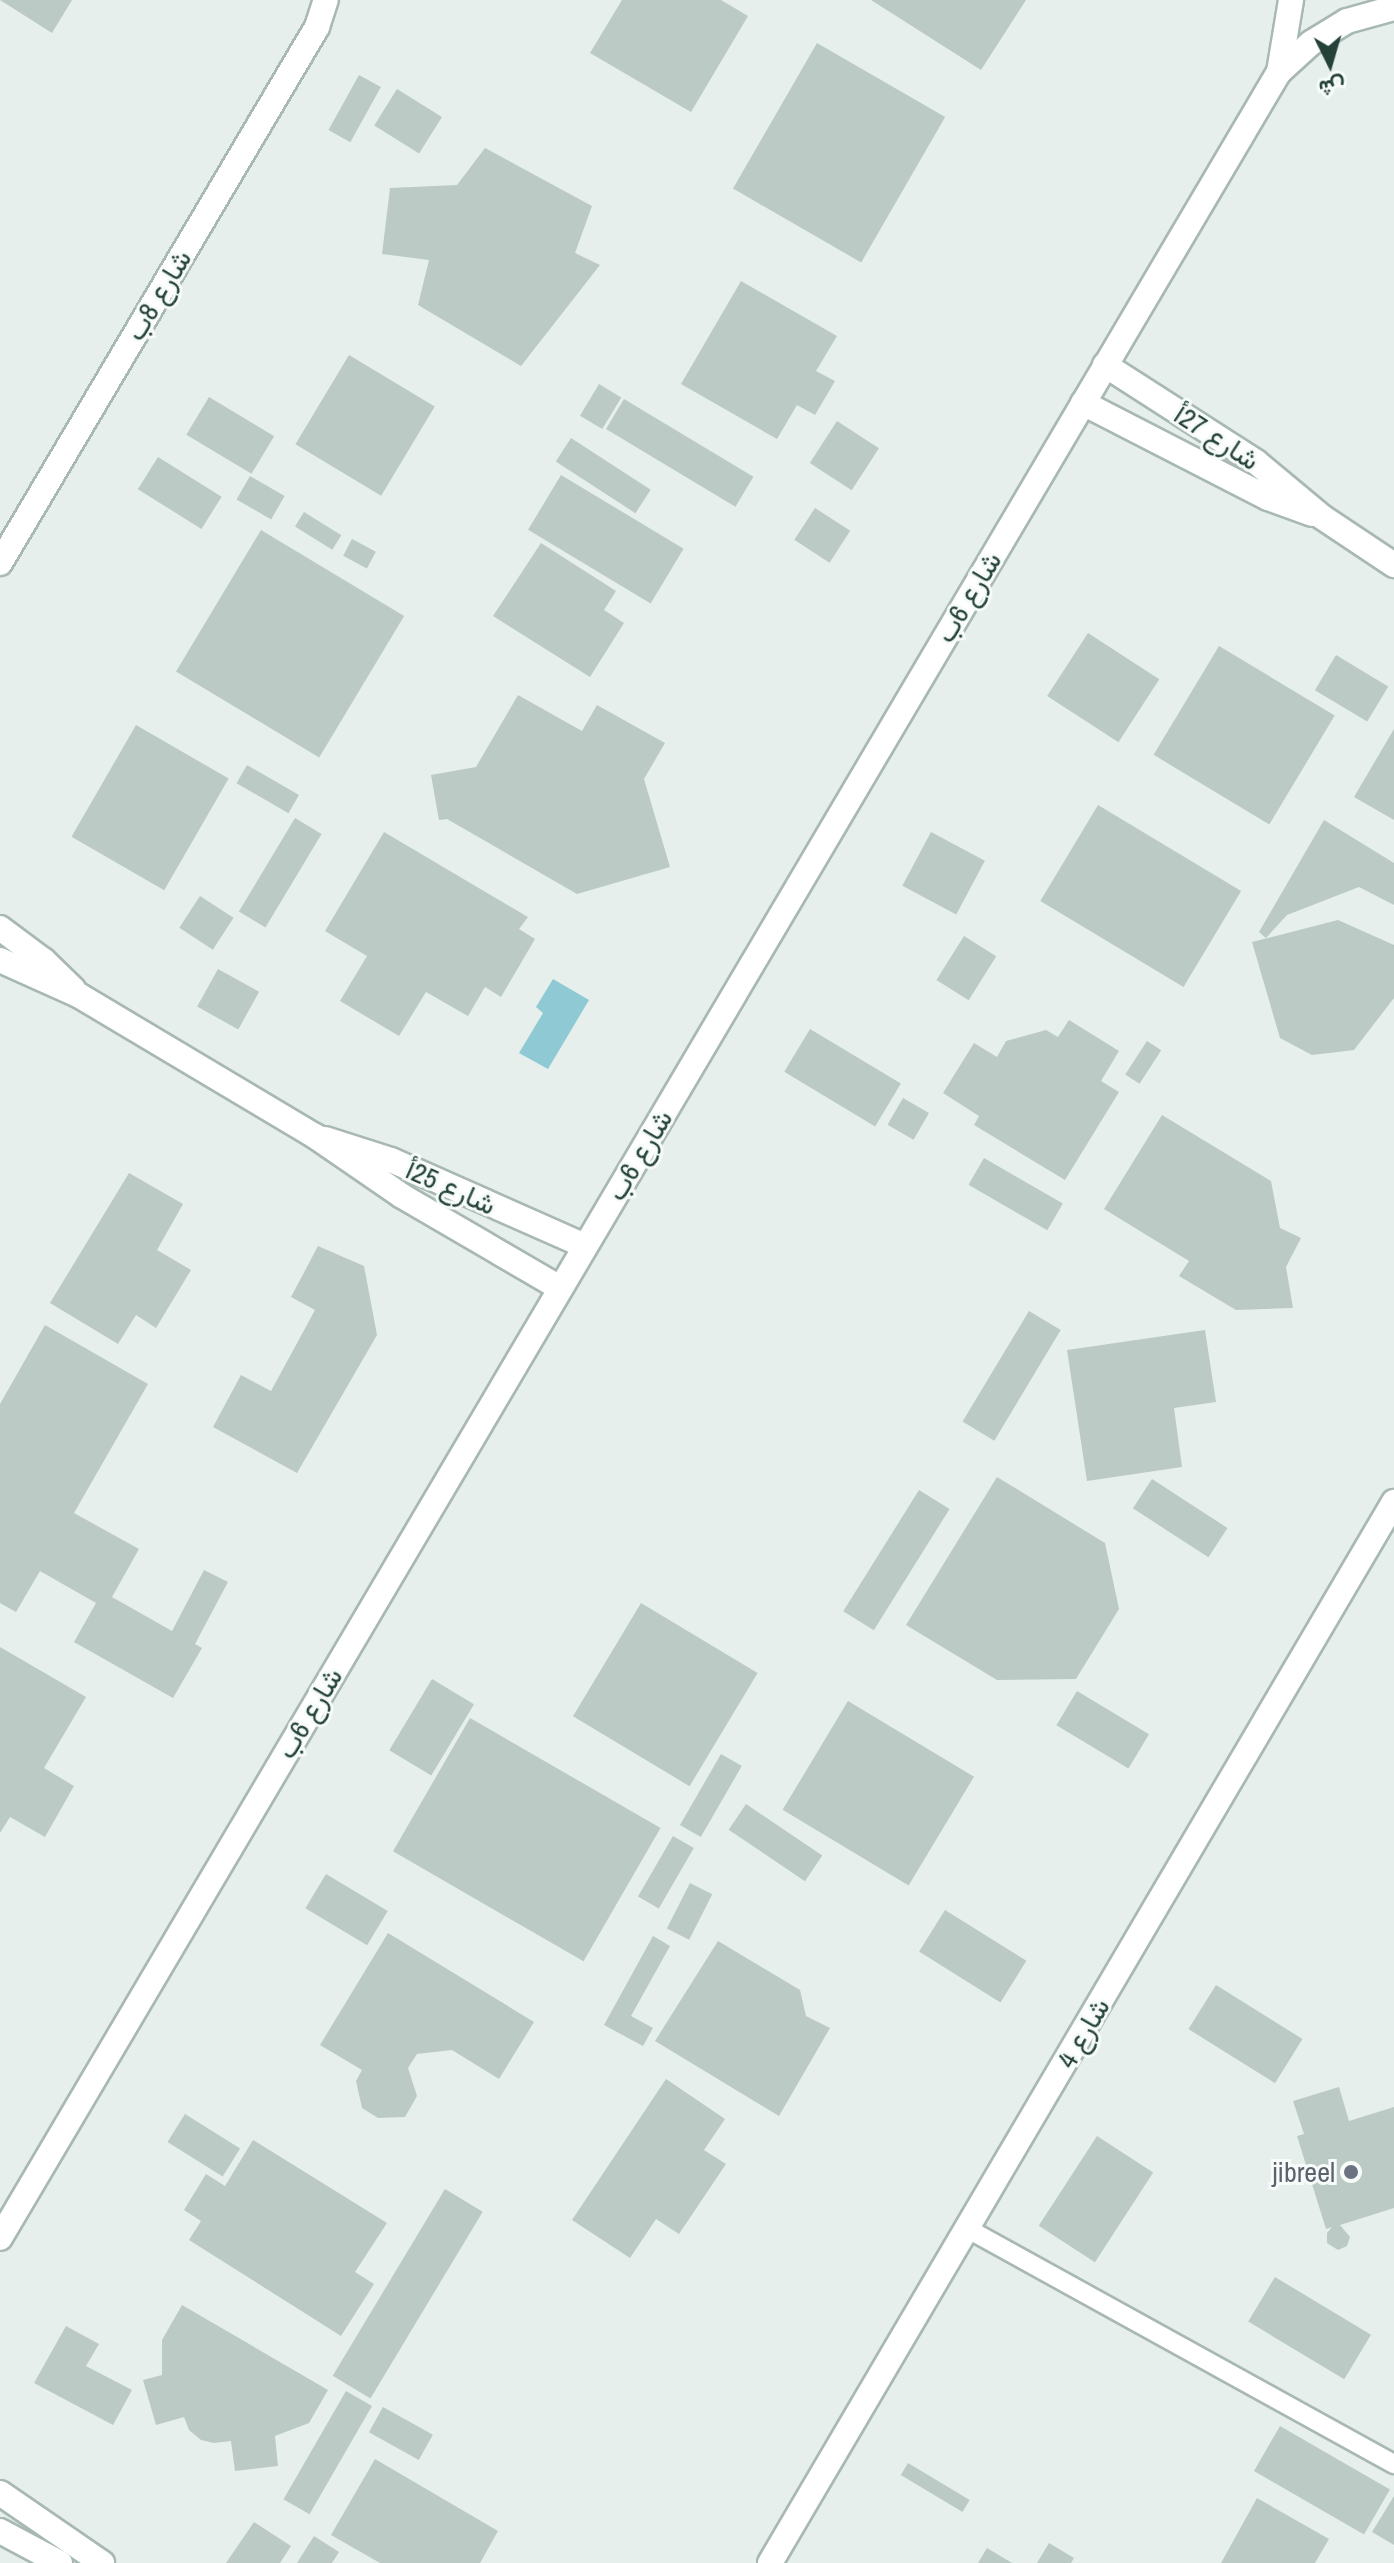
<!DOCTYPE html>
<html>
<head>
<meta charset="utf-8">
<style>
	body { margin:0 }
	#map { position:relative; width:1394px; height:2563px; overflow:hidden; background:#e6efeb; font-family:"Archivo Narrow",Vazirmatn,sans-serif }
	div>[style] { position:absolute }
	.water>* { inset:0; background:#8ec9d4 }
	.building>* { inset:0; background:#bbcac4; transform-origin:0 0 }
	.roads { filter:drop-shadow(2px 0 #a8b8b2) drop-shadow(-2px 0 #a8b8b2) drop-shadow(0 2px #a8b8b2) drop-shadow(0 -2px #a8b8b2) }
	.service>* { height:18px; margin:-9px; padding:0 9px; transform-origin:9px; border-radius:9px; background:#fff }
	.minor>* { height:24px; margin:-12px; padding:0 12px; transform-origin:12px; border-radius:12px; background:#fff }
	.dots>* { width:22px; height:22px; translate:-50% -50%; box-sizing:border-box; border:4px solid #f7fbf9; border-radius:50% }
	span { translate:-50% -50%; white-space:nowrap; text-align:center; line-height:1.15; -webkit-text-stroke:6px #f7fbf9; paint-order:stroke }
	.street-label { font-size:28px; color:#24423a }
	.worship-label { font-size:28px; color:#5b616d }
	.right { translate:-100% -50%; text-align:right }
	.north { position:absolute; left:1290px; top:24px; width:80px; height:80px; -webkit-text-stroke:6px #f7fbf9; paint-order:stroke; rotate:175deg; font-size:22px; font-weight:700; line-height:32px; text-align:center; color:#24423a }
	.north::after { content:''; display:block; margin:auto; width:28px; height:36px; background:#24423a; clip-path:polygon(50% 0,100% 100%,50% 72%,0 100%) }
</style>
</head>
<body>
<div id="map">
	<div class="water">
		<div style="clip-path:polygon(553px 979px,589px 1000px,548px 1069px,519px 1053px,543px 1013px,536px 1007px)"></div>
	</div>
	<div class="building">
		<div style="clip-path:polygon(0 0,72px 0,52px 33px)"></div>
		<div style="clip-path:polygon(622px 0,721px 0,748px 16px,691px 112px,590px 53px)"></div>
		<div style="clip-path:polygon(871px 0,1026px 0,981px 70px)"></div>
		<div style="left:817px;top:43px;width:148px;height:168px;rotate:30deg"></div>
		<div style="left:359px;top:75px;width:25px;height:63px;rotate:29deg"></div>
		<div style="left:397px;top:89px;width:53px;height:43px;rotate:32deg"></div>
		<div style="clip-path:polygon(485px 148px,592px 206px,575px 253px,600px 265px,521px 366px,418px 305px,429px 260px,382px 254px,390px 188px,457px 185px)"></div>
		<div style="clip-path:polygon(741px 281px,837px 336px,816px 371px,835px 381px,815px 415px,797px 405px,777px 439px,681px 384px)"></div>
		<div style="left:349px;top:355px;width:100px;height:104px;rotate:31deg"></div>
		<div style="left:599px;top:384px;width:26px;height:37px;rotate:31deg"></div>
		<div style="left:209px;top:397px;width:76px;height:44px;rotate:31deg"></div>
		<div style="left:624px;top:399px;width:151px;height:35px;rotate:31deg"></div>
		<div style="left:837px;top:421px;width:50px;height:50px;rotate:33deg"></div>
		<div style="left:571px;top:438px;width:95px;height:28px;rotate:33deg"></div>
		<div style="left:158px;top:457px;width:75px;height:38px;rotate:32deg"></div>
		<div style="left:561px;top:475px;width:143px;height:64px;rotate:31deg"></div>
		<div style="left:250px;top:476px;width:40px;height:27px;rotate:30deg"></div>
		<div style="left:815px;top:508px;width:42px;height:38px;rotate:33deg"></div>
		<div style="left:304px;top:512px;width:44px;height:17px;rotate:32deg"></div>
		<div style="left:261px;top:530px;width:167px;height:165px;rotate:31deg"></div>
		<div style="left:352px;top:539px;width:27px;height:19px;rotate:28deg"></div>
		<div style="clip-path:polygon(541px 543px,616px 591px,604px 610px,624px 623px,590px 677px,493px 616px)"></div>
		<div style="left:1088px;top:633px;width:85px;height:75px;rotate:33deg"></div>
		<div style="left:1219px;top:646px;width:135px;height:127px;rotate:31deg"></div>
		<div style="left:1336px;top:655px;width:61px;height:41px;rotate:31deg"></div>
		<div style="clip-path:polygon(518px 695px,582px 731px,597px 705px,665px 743px,644px 779px,670px 867px,577px 894px,447px 819px,439px 820px,431px 775px,476px 767px)"></div>
		<div style="left:136px;top:725px;width:107px;height:129px;rotate:30deg"></div>
		<div style="clip-path:polygon(1394px 729px,1394px 820px,1354px 797px)"></div>
		<div style="left:247px;top:765px;width:60px;height:21px;rotate:30deg"></div>
		<div style="left:1098px;top:805px;width:167px;height:112px;rotate:31deg"></div>
		<div style="left:295px;top:818px;width:31px;height:109px;rotate:31deg"></div>
		<div style="clip-path:polygon(1324px 820px,1394px 863px,1394px 905px,1359px 887px,1287px 915px,1266px 938px,1259px 932px)"></div>
		<div style="clip-path:polygon(384px 832px,528px 917px,519px 929px,535px 939px,501px 997px,485px 987px,468px 1016px,426px 992px,399px 1036px,340px 1001px,367px 956px,325px 931px)"></div>
		<div style="left:931px;top:832px;width:61px;height:61px;rotate:28deg"></div>
		<div style="left:200px;top:896px;width:40px;height:38px;rotate:33deg"></div>
		<div style="clip-path:polygon(1338px 920px,1394px 945px,1394px 998px,1354px 1050px,1312px 1055px,1280px 1038px,1252px 942px)"></div>
		<div style="left:964px;top:936px;width:38px;height:52px;rotate:32deg"></div>
		<div style="left:218px;top:969px;width:47px;height:43px;rotate:29deg"></div>
		<div style="clip-path:polygon(1069px 1020px,1119px 1051px,1101px 1081px,1119px 1092px,1065px 1180px,974px 1125px,979px 1116px,943px 1093px,974px 1043px,997px 1057px,1006px 1041px,1046px 1030px,1058px 1037px)"></div>
		<div style="left:810px;top:1029px;width:106px;height:50px;rotate:31deg"></div>
		<div style="left:1147px;top:1041px;width:17px;height:40px;rotate:33deg"></div>
		<div style="left:903px;top:1098px;width:30px;height:31px;rotate:30deg"></div>
		<div style="clip-path:polygon(1162px 1115px,1271px 1181px,1280px 1228px,1301px 1238px,1286px 1267px,1293px 1308px,1236px 1310px,1179px 1276px,1189px 1261px,1104px 1209px)"></div>
		<div style="left:984px;top:1158px;width:91px;height:31px;rotate:30deg"></div>
		<div style="clip-path:polygon(129px 1173px,183px 1204px,157px 1250px,191px 1270px,156px 1328px,136px 1315px,118px 1344px,50px 1303px)"></div>
		<div style="clip-path:polygon(318px 1246px,364px 1266px,377px 1335px,297px 1473px,213px 1427px,241px 1375px,271px 1391px,315px 1310px,291px 1297px)"></div>
		<div style="left:1029px;top:1311px;width:37px;height:129px;rotate:31deg"></div>
		<div style="clip-path:polygon(45px 1325px,148px 1384px,74px 1513px,139px 1549px,112px 1597px,172px 1631px,204px 1570px,228px 1582px,195px 1644px,202px 1648px,173px 1698px,74px 1642px,96px 1603px,40px 1571px,16px 1612px,0 1603px,0 1404px)"></div>
		<div style="clip-path:polygon(1205px 1330px,1216px 1402px,1174px 1408px,1182px 1467px,1087px 1481px,1067px 1350px)"></div>
		<div style="clip-path:polygon(997px 1477px,1105px 1543px,1119px 1609px,1076px 1679px,997px 1680px,906px 1625px)"></div>
		<div style="left:1152px;top:1479px;width:90px;height:35px;rotate:33deg"></div>
		<div style="left:919px;top:1490px;width:36px;height:143px;rotate:32deg"></div>
		<div style="left:641px;top:1603px;width:136px;height:132px;rotate:31deg"></div>
		<div style="clip-path:polygon(0 1647px,86px 1697px,44px 1768px,74px 1786px,45px 1837px,10px 1817px,0 1833px)"></div>
		<div style="left:432px;top:1679px;width:49px;height:83px;rotate:31deg"></div>
		<div style="left:1077px;top:1691px;width:84px;height:40px;rotate:31deg"></div>
		<div style="left:848px;top:1701px;width:147px;height:127px;rotate:31deg"></div>
		<div style="left:470px;top:1718px;width:220px;height:154px;rotate:30deg"></div>
		<div style="left:721px;top:1754px;width:24px;height:82px;rotate:30deg"></div>
		<div style="left:746px;top:1804px;width:92px;height:31px;rotate:34deg"></div>
		<div style="left:673px;top:1836px;width:24px;height:70px;rotate:30deg"></div>
		<div style="left:326px;top:1874px;width:72px;height:40px;rotate:31deg"></div>
		<div style="left:690px;top:1883px;width:25px;height:51px;rotate:27deg"></div>
		<div style="left:945px;top:1910px;width:96px;height:49px;rotate:32deg"></div>
		<div style="clip-path:polygon(388px 1933px,534px 2022px,499px 2079px,452px 2050px,417px 2054px,408px 2068px,417px 2096px,405px 2117px,378px 2118px,362px 2108px,356px 2081px,362px 2070px,320px 2045px)"></div>
		<div style="clip-path:polygon(653px 1936px,670px 1946px,631px 2016px,653px 2028px,643px 2046px,604px 2025px)"></div>
		<div style="clip-path:polygon(718px 1941px,800px 1990px,806px 2016px,830px 2028px,779px 2116px,655px 2041px)"></div>
		<div style="left:1216px;top:1985px;width:102px;height:52px;rotate:32deg"></div>
		<div style="clip-path:polygon(666px 2079px,725px 2119px,704px 2150px,726px 2164px,679px 2234px,656px 2219px,630px 2258px,572px 2220px)"></div>
		<div style="clip-path:polygon(1339px 2087px,1349px 2121px,1394px 2107px,1394px 2208px,1340px 2225px,1350px 2237px,1347px 2246px,1338px 2250px,1327px 2243px,1327px 2233px,1332px 2227px,1326px 2229px,1297px 2136px,1304px 2134px,1293px 2101px)"></div>
		<div style="left:185px;top:2114px;width:65px;height:33px;rotate:32deg"></div>
		<div style="left:1097px;top:2136px;width:67px;height:107px;rotate:33deg"></div>
		<div style="clip-path:polygon(253px 2140px,387px 2223px,355px 2272px,374px 2284px,341px 2336px,189px 2240px,201px 2221px,184px 2210px,206px 2174px,225px 2186px)"></div>
		<div style="left:445px;top:2189px;width:44px;height:218px;rotate:31deg"></div>
		<div style="left:1275px;top:2277px;width:112px;height:52px;rotate:31deg"></div>
		<div style="clip-path:polygon(182px 2305px,328px 2390px,309px 2423px,275px 2436px,278px 2466px,235px 2471px,231px 2441px,214px 2443px,201px 2440px,189px 2430px,184px 2417px,156px 2425px,143px 2380px,162px 2375px,162px 2340px)"></div>
		<div style="clip-path:polygon(66px 2326px,99px 2344px,86px 2366px,132px 2390px,113px 2425px,34px 2383px)"></div>
		<div style="left:346px;top:2391px;width:30px;height:125px;rotate:30deg"></div>
		<div style="left:383px;top:2407px;width:57px;height:29px;rotate:29deg"></div>
		<div style="left:1280px;top:2426px;width:127px;height:52px;rotate:30deg"></div>
		<div style="clip-path:polygon(375px 2459px,498px 2531px,480px 2563px,380px 2563px,331px 2535px)"></div>
		<div style="left:908px;top:2463px;width:72px;height:14px;rotate:31deg"></div>
		<div style="clip-path:polygon(1394px 2496px,1394px 2545px,1372px 2532px)"></div>
		<div style="clip-path:polygon(1257px 2498px,1329px 2539px,1315px 2563px,1221px 2563px)"></div>
		<div style="clip-path:polygon(254px 2522px,291px 2546px,280px 2563px,226px 2563px)"></div>
		<div style="clip-path:polygon(314px 2536px,339px 2552px,332px 2563px,297px 2563px)"></div>
		<div style="clip-path:polygon(1049px 2543px,1074px 2558px,1071px 2563px,1037px 2563px)"></div>
		<div style="clip-path:polygon(987px 2548px,1012px 2563px,978px 2563px)"></div>
	</div>
	<div class="roads">
		<div class="service">
			<div style="left:968px;top:2229px;width:487px;rotate:28.9deg"></div>
		</div>
		<div class="minor">
			<div style="left:1279px;top:72px;width:73px;rotate:-80.5deg"></div>
			<div style="left:1105px;top:365px;width:179px;rotate:32.7deg"></div>
			<div style="left:1256px;top:462px;width:86px;rotate:39.8deg"></div>
			<div style="left:1322px;top:517px;width:87px;rotate:33.7deg"></div>
			<div style="left:1083px;top:403px;width:208px;rotate:27.2deg"></div>
			<div style="left:1268px;top:498px;width:47px;rotate:20deg"></div>
			<div style="left:0;top:563px;width:623px;rotate:-59.4deg"></div>
			<div style="left:317px;top:27px;width:28px;rotate:-72deg"></div>
			<div style="left:0;top:928px;width:54px;rotate:36.7deg"></div>
			<div style="left:43px;top:960px;width:42px;rotate:44deg"></div>
			<div style="left:0;top:960px;width:88px;rotate:24.2deg"></div>
			<div style="left:80px;top:996px;width:274px;rotate:30.8deg"></div>
			<div style="left:315px;top:1136px;width:106px;rotate:34.6deg"></div>
			<div style="left:402px;top:1196px;width:183px;rotate:30.2deg"></div>
			<div style="left:325px;top:1139px;width:69px;rotate:17.7deg"></div>
			<div style="left:391px;top:1160px;width:212px;rotate:23.9deg"></div>
			<div style="left:0;top:2238px;width:2515px;rotate:-59.44deg"></div>
			<div style="left:1279px;top:72px;width:43px;rotate:-42.2deg"></div>
			<div style="left:1311px;top:43px;width:42px;rotate:-31.4deg"></div>
			<div style="left:1347px;top:21px;width:49px;rotate:-15.5deg"></div>
			<div style="left:0;top:2493px;width:124px;rotate:34.5deg"></div>
			<div style="left:0;top:2531px;width:68px;rotate:28.1deg"></div>
			<div style="left:770px;top:2563px;width:1231px;rotate:-59.54deg"></div>
		</div>
	</div>
	<div class="dots">
		<div style="left:1351px;top:2172px;background:#6b7280"></div>
	</div>
	<div class="street-label">
		<span style="left:158px;top:295px;rotate:-59deg">شارع 8ب</span>
		<span style="left:1217px;top:437px;rotate:33deg">شارع 27أ</span>
		<span style="left:968px;top:597px;rotate:-59deg">شارع 6ب</span>
		<span style="left:639px;top:1155px;rotate:-59deg">شارع 6ب</span>
		<span style="left:451px;top:1187px;rotate:24deg">شارع 25أ</span>
		<span style="left:309px;top:1713px;rotate:-59deg">شارع 6ب</span>
		<span style="left:1083px;top:2033px;rotate:-60deg">شارع 4</span>
	</div>
	<div class="worship-label">
		<span class="right" style="left:1335px;top:2172px">jibreel</span>
	</div>
	<div class="north">ش</div>
</div>
</body>
</html>
